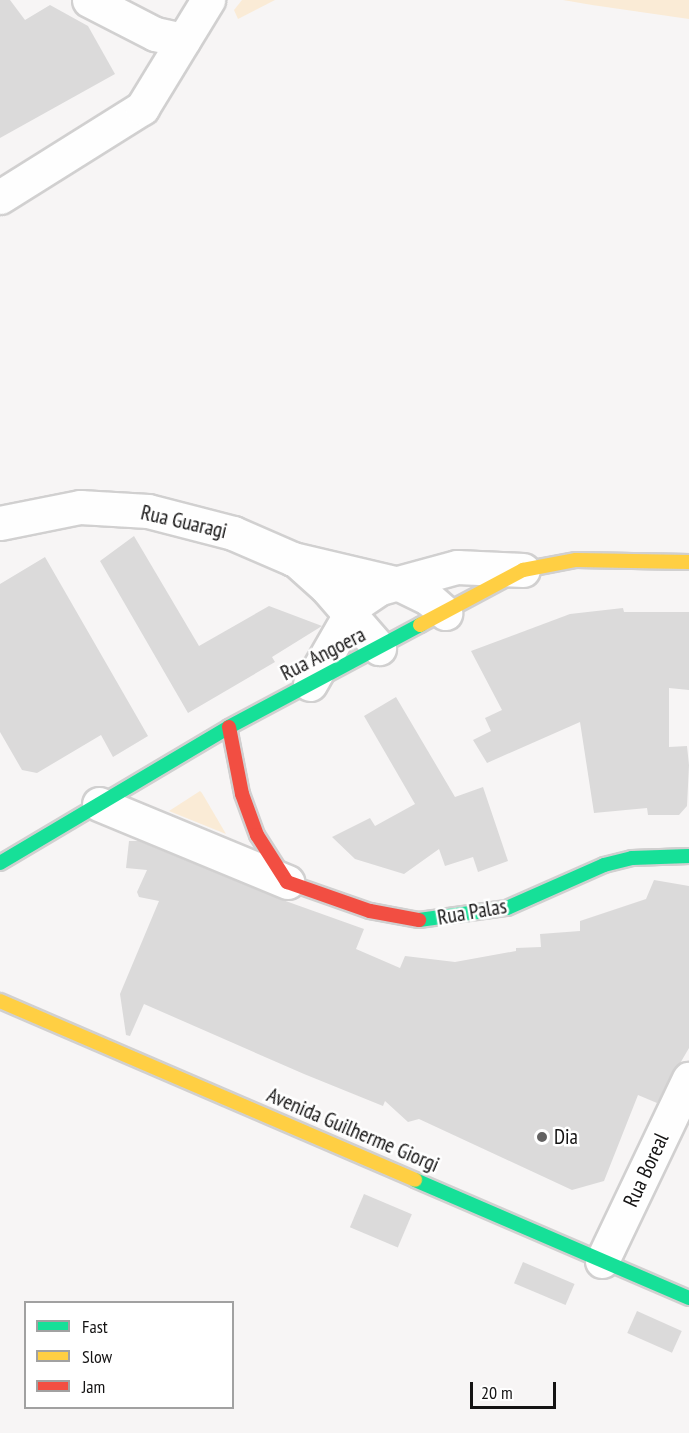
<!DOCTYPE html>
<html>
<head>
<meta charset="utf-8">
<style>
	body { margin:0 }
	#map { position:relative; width:689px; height:1433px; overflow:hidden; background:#f7f5f5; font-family:"PT Sans Narrow",sans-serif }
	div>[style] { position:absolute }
	.green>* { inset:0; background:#faebd6 }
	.building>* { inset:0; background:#dbdada; transform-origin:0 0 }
	.roads { filter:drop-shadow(2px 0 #d1d0d0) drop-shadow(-2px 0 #d1d0d0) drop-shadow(0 2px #d1d0d0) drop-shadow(0 -2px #d1d0d0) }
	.street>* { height:33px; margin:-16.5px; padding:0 16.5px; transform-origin:16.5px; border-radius:16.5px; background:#fefefe }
	.fast>* { height:14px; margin:-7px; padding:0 7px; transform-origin:7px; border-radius:7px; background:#16e098 }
	.slow>* { height:14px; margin:-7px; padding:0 7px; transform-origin:7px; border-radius:7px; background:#ffcf43 }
	.jam>* { height:14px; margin:-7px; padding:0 7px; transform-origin:7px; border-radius:7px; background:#f24e42 }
	.dots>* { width:16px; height:16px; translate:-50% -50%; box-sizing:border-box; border:3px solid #fff; border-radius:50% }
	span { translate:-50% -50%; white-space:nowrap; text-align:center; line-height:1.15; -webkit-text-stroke:5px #fff; paint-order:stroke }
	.street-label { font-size:21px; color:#141313 }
	.poi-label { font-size:21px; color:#141313 }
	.left { translate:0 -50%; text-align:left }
	.legend { position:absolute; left:24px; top:1301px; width:210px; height:108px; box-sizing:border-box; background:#fff; border:2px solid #a1a1a1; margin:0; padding:8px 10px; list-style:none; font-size:18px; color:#141313 }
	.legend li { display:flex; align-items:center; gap:12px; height:30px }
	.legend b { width:30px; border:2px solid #a1a1a1 }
	.scale { position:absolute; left:470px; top:1382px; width:86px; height:27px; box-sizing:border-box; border:3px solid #141313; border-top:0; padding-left:8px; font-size:18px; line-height:21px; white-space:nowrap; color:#141313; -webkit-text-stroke:4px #fff; paint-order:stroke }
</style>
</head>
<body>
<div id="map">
	<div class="green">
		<div style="clip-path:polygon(242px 0,275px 0,238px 19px,234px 10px)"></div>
		<div style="clip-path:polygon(563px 0,689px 0,689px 19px,592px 5px)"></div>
		<div style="clip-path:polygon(200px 791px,202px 793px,226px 834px,169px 811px)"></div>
	</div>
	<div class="building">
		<div style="clip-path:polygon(0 0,10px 0,25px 20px,50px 5px,88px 26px,115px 74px,0 138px)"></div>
		<div style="clip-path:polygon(134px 536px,199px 646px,269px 606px,322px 626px,272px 657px,275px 662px,188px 713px,100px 561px)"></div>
		<div style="clip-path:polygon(45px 557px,148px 736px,113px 757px,101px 735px,37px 773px,22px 770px,0 732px,0 584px)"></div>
		<div style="clip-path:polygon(623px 608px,624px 612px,689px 612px,689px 690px,669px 688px,669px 747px,687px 746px,689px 765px,687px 806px,679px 815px,648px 815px,647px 808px,594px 813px,580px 722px,487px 763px,473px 740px,491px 731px,485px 718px,502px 710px,471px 651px,570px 614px)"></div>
		<div style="clip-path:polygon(396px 697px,455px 797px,483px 787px,508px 861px,478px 872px,473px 857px,445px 866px,439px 849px,404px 874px,355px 859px,332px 837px,370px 818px,375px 826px,415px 804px,364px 716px)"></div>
		<div style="clip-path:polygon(129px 841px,139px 841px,280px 899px,364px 929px,356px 949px,400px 968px,405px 956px,455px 962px,516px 951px,516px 948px,541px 947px,540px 934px,580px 931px,580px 921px,646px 899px,654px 880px,689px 886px,689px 1048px,657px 1103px,638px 1095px,604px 1181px,572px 1190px,419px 1119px,408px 1122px,385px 1101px,383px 1106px,304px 1074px,144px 1004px,130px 1036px,126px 1035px,120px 994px,159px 901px,139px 897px,137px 892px,147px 870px,126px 868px)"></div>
		<div style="left:364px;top:1194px;width:52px;height:36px;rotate:23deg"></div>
		<div style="left:523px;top:1262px;width:56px;height:23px;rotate:23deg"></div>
		<div style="left:637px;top:1311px;width:49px;height:24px;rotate:24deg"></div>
	</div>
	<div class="roads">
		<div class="street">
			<div style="left:89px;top:0;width:74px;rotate:27.3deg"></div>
			<div style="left:155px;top:34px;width:29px;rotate:12deg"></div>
			<div style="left:0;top:197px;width:168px;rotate:-32.1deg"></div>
			<div style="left:142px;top:108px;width:127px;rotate:-58.6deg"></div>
			<div style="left:0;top:523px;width:82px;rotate:-11.3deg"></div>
			<div style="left:80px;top:507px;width:68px;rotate:3.4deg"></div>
			<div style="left:148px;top:511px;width:88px;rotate:14.5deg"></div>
			<div style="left:233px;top:533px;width:65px;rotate:23.4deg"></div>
			<div style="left:293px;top:559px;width:109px;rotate:13.3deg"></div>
			<div style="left:399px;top:584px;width:32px;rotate:26deg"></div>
			<div style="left:428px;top:598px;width:23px;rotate:41deg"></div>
			<div style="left:297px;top:561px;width:39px;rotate:42deg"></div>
			<div style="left:326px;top:587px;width:81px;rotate:49deg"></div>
			<div style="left:310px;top:684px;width:92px;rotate:-60.1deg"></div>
			<div style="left:356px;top:604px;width:29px;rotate:-34deg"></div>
			<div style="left:380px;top:588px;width:80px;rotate:-15.3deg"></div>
			<div style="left:457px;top:567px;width:66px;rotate:2.6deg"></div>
			<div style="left:99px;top:804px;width:204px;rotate:22.5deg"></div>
			<div style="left:602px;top:1261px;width:202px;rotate:-64.5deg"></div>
		</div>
		<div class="fast">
			<div style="left:0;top:863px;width:266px;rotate:-30.7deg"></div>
			<div style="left:229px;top:727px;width:217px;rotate:-28.1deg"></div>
			<div style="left:419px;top:920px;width:89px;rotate:-7.8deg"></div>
			<div style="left:507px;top:908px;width:106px;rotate:-23.9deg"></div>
			<div style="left:604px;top:865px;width:29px;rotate:-14deg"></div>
			<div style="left:632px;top:858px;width:57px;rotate:-2deg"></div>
			<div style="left:415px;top:1180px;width:298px;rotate:23.3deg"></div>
		</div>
		<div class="slow">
			<div style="left:420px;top:625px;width:117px;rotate:-28.1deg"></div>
			<div style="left:523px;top:570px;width:54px;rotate:-10.7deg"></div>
			<div style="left:576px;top:560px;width:113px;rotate:1deg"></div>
			<div style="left:0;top:1001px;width:452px;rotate:23.3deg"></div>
		</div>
		<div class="jam">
			<div style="left:229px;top:727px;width:68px;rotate:79deg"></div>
			<div style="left:242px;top:794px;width:44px;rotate:69.9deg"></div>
			<div style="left:257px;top:835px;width:56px;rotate:57.4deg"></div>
			<div style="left:287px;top:882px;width:88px;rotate:19.3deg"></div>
			<div style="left:370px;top:911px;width:50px;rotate:10.4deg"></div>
		</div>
	</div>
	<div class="dots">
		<div style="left:542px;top:1137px;background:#636262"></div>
	</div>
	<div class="street-label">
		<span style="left:184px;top:522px;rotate:13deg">Rua Guaragi</span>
		<span style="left:323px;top:654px;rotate:-27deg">Rua Angoera</span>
		<span style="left:472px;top:912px;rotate:-10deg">Rua Palas</span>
		<span style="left:353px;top:1130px;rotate:23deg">Avenida Guilherme Giorgi</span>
		<span style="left:646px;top:1170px;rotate:-65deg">Rua Boreal</span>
	</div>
	<div class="poi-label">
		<span class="left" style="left:554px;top:1137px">Dia</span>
	</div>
	<ul class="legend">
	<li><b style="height:8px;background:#16e098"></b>Fast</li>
	<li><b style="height:8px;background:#ffcf43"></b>Slow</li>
	<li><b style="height:8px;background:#f24e42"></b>Jam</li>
	</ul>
	<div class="scale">20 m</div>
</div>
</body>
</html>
